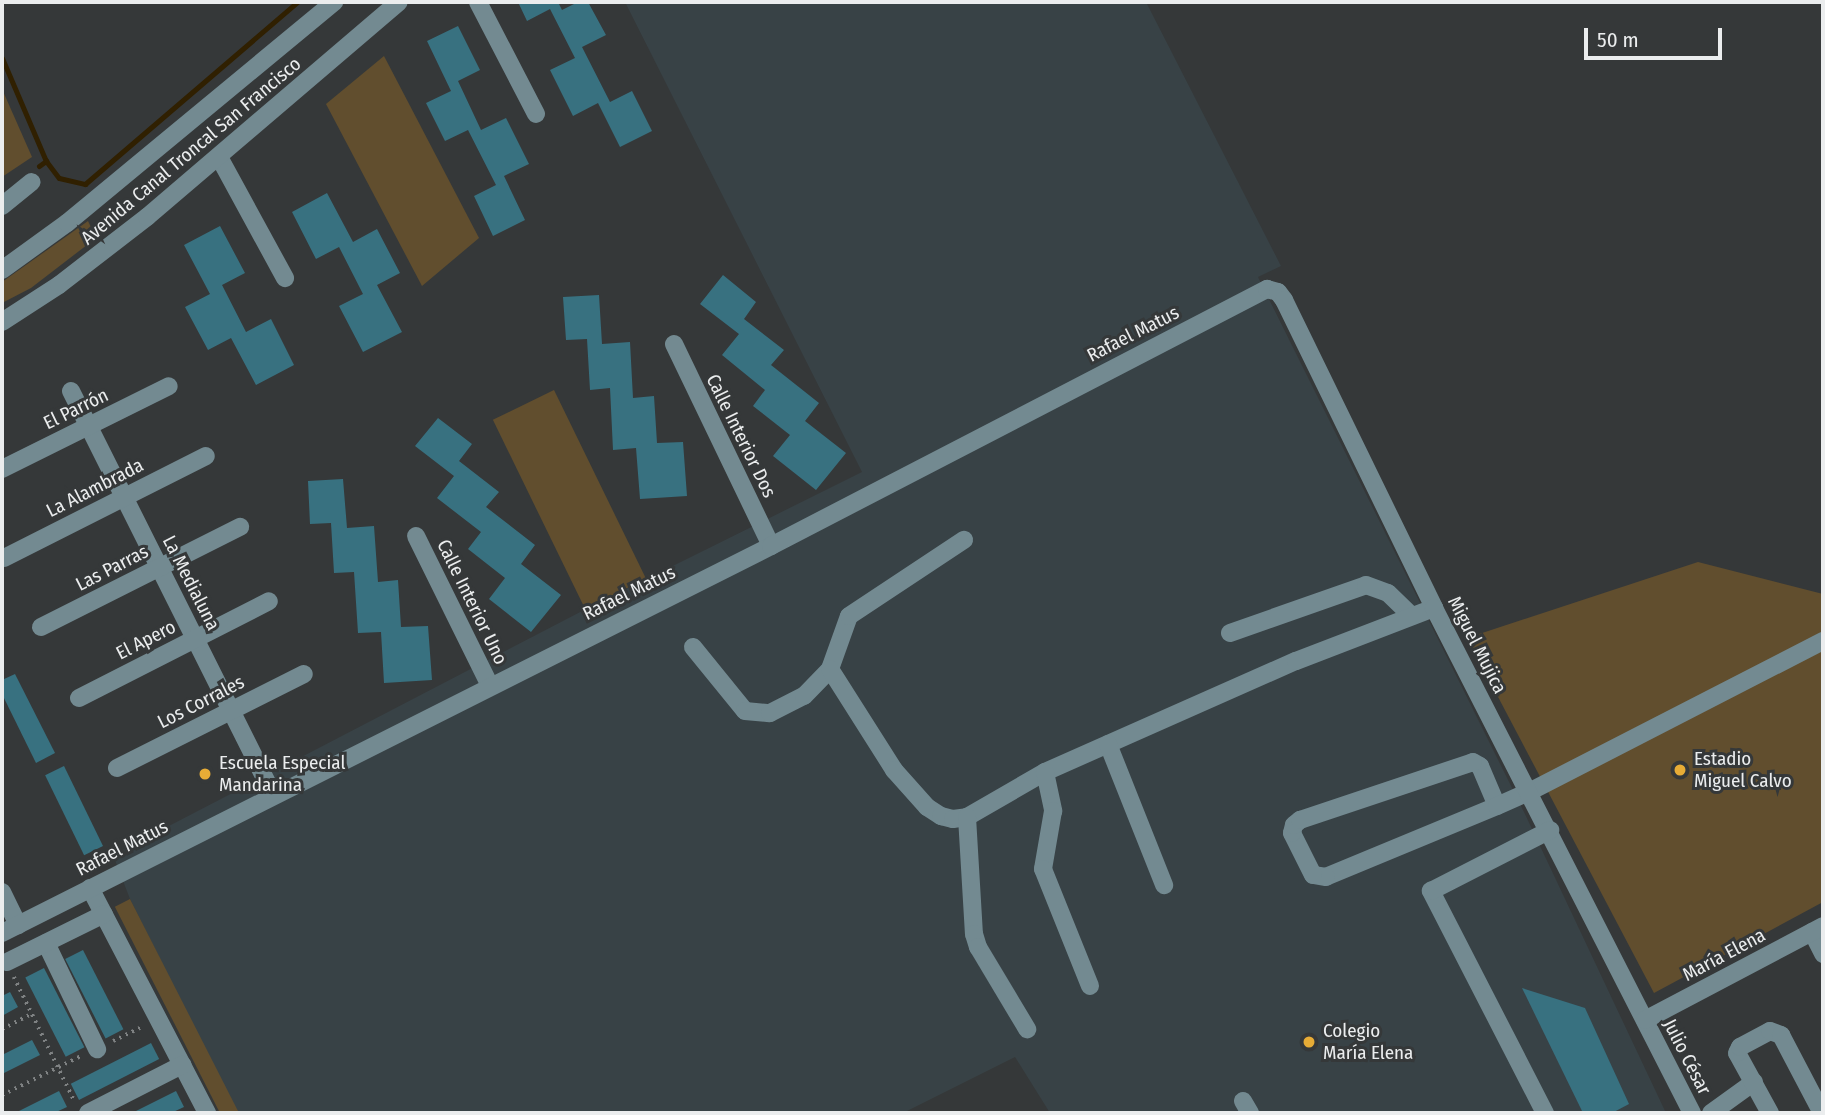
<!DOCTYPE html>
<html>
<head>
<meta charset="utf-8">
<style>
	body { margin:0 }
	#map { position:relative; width:1825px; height:1115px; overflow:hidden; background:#353839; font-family:"Fira Sans Condensed",sans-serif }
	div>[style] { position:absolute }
	.built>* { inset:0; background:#384246 }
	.green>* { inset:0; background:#614e2e; transform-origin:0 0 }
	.stream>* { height:5px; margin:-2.5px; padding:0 2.5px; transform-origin:2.5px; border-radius:2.5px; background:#302001 }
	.building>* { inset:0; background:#387180; transform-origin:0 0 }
	.path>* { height:3.5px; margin-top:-1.75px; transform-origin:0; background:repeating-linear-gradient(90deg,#7f8283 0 2px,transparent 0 7px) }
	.minor>* { height:18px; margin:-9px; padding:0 9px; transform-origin:9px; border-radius:9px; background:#738a91 }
	.dots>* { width:19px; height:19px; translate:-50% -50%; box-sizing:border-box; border:4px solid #353839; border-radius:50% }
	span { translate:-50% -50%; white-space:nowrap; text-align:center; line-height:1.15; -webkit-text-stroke:6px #353839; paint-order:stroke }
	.street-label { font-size:19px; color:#ebedee }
	.poi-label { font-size:19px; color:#ebedee }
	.left { translate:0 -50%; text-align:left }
	.frame { position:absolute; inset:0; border:4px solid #ebedee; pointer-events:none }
	.scale { position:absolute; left:1584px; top:28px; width:138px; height:32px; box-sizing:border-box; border:4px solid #ebedee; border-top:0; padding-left:9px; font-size:21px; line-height:24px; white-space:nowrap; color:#ebedee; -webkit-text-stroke:5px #353839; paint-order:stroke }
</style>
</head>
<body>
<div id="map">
	<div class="built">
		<div style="clip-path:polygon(625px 2px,1146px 2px,1281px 266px,1258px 277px,1523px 810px,1666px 1113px,1050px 1113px,1015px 1057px,903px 1113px,237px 1113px,130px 899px,113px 855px,586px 609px,862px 472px)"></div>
	</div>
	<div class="green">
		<div style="clip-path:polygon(384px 56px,479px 238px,422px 286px,326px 104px)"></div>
		<div style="clip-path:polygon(2px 89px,32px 157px,2px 177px)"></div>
		<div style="clip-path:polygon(88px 221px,96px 238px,31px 288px,2px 303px,2px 282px)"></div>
		<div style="left:554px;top:390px;width:210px;height:68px;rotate:64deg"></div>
		<div style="clip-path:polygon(1698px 562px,1823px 594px,1823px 902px,1654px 993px,1467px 638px)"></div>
		<div style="left:130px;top:899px;width:239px;height:17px;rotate:63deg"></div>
	</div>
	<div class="stream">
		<div style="left:2px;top:58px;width:112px;rotate:66.9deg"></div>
		<div style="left:39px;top:166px;width:9px;rotate:-36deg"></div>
		<div style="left:46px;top:161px;width:21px;rotate:53deg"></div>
		<div style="left:59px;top:178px;width:27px;rotate:13deg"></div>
		<div style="left:85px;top:184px;width:279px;rotate:-40.6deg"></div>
	</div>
	<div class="building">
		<div style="clip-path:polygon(518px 2px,558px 2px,562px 10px,578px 2px,588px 2px,606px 35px,582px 47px,610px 102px,632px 91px,652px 131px,620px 147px,598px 103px,573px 116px,550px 70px,575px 58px,550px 9px,527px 21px)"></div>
		<div style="clip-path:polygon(458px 26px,480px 70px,458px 81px,481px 130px,506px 118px,529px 164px,504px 176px,525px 220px,493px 236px,474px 196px,496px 185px,468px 130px,445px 141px,426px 103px,451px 91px,427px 41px)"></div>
		<div style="clip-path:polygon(327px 193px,353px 242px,377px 229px,400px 273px,377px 285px,402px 332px,363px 352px,339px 306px,363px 294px,339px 247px,316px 259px,292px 212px)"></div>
		<div style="clip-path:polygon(220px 226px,245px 273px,222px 285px,246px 332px,271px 319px,294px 365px,256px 385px,231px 338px,208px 350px,185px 307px,210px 294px,184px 245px)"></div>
		<div style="clip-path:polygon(723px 275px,756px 302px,744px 319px,784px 350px,771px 365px,819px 403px,805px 421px,846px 453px,816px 490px,773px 456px,790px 435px,753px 406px,765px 390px,722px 355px,739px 334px,700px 304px)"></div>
		<div style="clip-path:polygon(599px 295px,602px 344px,630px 342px,633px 398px,654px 396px,657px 443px,683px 442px,687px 496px,640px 499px,636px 448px,613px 450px,610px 388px,590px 390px,587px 339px,566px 340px,563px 297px)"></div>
		<div style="clip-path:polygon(438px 418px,472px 444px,459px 461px,499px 492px,486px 507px,535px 545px,521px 564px,561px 595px,531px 632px,489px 599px,505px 578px,468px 549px,481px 532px,437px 498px,454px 476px,415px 446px)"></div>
		<div style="clip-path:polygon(343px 479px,347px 528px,374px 526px,378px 582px,398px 580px,401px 627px,428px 626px,432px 680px,384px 683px,381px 632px,358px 633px,354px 572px,334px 573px,331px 523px,310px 524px,308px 481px)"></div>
		<div style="clip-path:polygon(15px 674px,55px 753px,36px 763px,2px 694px,2px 680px)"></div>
		<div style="left:64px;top:766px;width:89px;height:21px;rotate:64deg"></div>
		<div style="left:83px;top:950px;width:89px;height:20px;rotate:63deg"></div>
		<div style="left:44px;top:968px;width:89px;height:21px;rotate:63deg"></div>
		<div style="clip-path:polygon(1522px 988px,1585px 1008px,1629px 1104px,1612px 1113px,1583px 1113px)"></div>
		<div style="clip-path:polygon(10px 992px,18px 1007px,2px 1016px,2px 996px)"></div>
		<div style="clip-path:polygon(32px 1040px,40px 1055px,2px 1074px,2px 1055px)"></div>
		<div style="left:151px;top:1043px;width:18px;height:90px;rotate:63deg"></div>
		<div style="clip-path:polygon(59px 1091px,67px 1107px,54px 1113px,15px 1113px)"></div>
		<div style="clip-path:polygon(176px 1091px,184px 1107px,171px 1113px,132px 1113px)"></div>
	</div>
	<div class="path">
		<div style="left:14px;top:977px;width:139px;rotate:64deg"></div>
		<div style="left:2px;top:1029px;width:34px;rotate:-27deg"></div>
		<div style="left:113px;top:1041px;width:34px;rotate:-26deg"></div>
		<div style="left:2px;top:1095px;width:88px;rotate:-26.3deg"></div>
	</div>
	<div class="minor">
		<div style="left:478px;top:2px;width:126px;rotate:62.6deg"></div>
		<div style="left:219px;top:157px;width:138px;rotate:61.4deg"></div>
		<div style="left:2px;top:206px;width:38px;rotate:-39deg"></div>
		<div style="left:2px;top:270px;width:80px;rotate:-35.9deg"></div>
		<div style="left:67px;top:223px;width:347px;rotate:-39.6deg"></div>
		<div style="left:2px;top:322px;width:68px;rotate:-33deg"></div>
		<div style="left:59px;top:285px;width:111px;rotate:-37.7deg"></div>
		<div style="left:147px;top:217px;width:331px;rotate:-40.5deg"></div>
		<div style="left:674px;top:344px;width:224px;rotate:64.3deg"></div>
		<div style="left:71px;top:391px;width:451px;rotate:63.4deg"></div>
		<div style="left:2px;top:469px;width:186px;rotate:-26.4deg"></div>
		<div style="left:416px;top:536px;width:167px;rotate:63.7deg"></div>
		<div style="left:4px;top:558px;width:226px;rotate:-26.8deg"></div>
		<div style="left:41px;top:627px;width:223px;rotate:-26.7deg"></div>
		<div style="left:1230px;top:633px;width:144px;rotate:-19.4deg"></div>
		<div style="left:1366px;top:585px;width:23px;rotate:20deg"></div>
		<div style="left:1388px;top:593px;width:33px;rotate:44deg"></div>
		<div style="left:693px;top:647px;width:82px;rotate:50.9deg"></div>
		<div style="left:745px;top:711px;width:25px;rotate:5deg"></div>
		<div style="left:770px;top:713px;width:38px;rotate:-27deg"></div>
		<div style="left:804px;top:696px;width:37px;rotate:-46deg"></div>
		<div style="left:830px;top:669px;width:56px;rotate:-70.3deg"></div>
		<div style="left:849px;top:616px;width:138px;rotate:-33.5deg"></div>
		<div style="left:830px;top:669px;width:120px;rotate:57.6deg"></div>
		<div style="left:894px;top:770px;width:50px;rotate:48.3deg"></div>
		<div style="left:927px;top:807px;width:17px;rotate:33deg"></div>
		<div style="left:941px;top:816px;width:12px;rotate:14deg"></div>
		<div style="left:953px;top:819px;width:14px;rotate:-8deg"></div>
		<div style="left:967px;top:817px;width:90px;rotate:-30deg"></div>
		<div style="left:1045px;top:772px;width:274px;rotate:-23.9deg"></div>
		<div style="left:1296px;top:661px;width:148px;rotate:-21deg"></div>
		<div style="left:79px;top:698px;width:213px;rotate:-27deg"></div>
		<div style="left:1108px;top:744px;width:152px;rotate:68.3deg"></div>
		<div style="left:1473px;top:762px;width:8px;rotate:30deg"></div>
		<div style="left:1480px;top:766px;width:43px;rotate:67deg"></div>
		<div style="left:1497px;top:806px;width:185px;rotate:157.5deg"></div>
		<div style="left:1326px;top:877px;width:13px;rotate:-171deg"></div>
		<div style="left:1313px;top:875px;width:47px;rotate:-116.6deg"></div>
		<div style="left:1292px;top:833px;width:8px;rotate:-76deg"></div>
		<div style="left:1294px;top:825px;width:8px;rotate:-40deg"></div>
		<div style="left:1300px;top:820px;width:182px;rotate:-18.5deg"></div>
		<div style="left:117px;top:768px;width:209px;rotate:-26.7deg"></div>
		<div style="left:1045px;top:772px;width:40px;rotate:78deg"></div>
		<div style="left:1053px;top:811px;width:59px;rotate:99.8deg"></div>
		<div style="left:1043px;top:869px;width:126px;rotate:68.1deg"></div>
		<div style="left:1497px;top:806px;width:35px;rotate:-24deg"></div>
		<div style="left:1529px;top:792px;width:331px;rotate:-27.2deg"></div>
		<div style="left:967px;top:817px;width:117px;rotate:86.6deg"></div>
		<div style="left:974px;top:934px;width:14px;rotate:73deg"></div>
		<div style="left:978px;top:947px;width:96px;rotate:59.1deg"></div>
		<div style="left:90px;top:888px;width:254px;rotate:62.5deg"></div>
		<div style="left:2px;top:892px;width:37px;rotate:64deg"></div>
		<div style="left:1812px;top:932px;width:25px;rotate:63deg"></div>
		<div style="left:2px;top:933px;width:861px;rotate:-26.71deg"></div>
		<div style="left:771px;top:546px;width:559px;rotate:-27.39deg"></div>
		<div style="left:1267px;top:289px;width:11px;rotate:15deg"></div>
		<div style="left:1278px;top:292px;width:10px;rotate:53deg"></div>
		<div style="left:1284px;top:300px;width:343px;rotate:64deg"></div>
		<div style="left:1434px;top:608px;width:567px;rotate:62.94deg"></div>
		<div style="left:46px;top:943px;width:118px;rotate:64.3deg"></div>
		<div style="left:7px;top:962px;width:108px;rotate:-26.3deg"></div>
		<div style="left:1645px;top:1020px;width:201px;rotate:-27.8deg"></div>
		<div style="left:1243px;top:1101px;width:14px;rotate:60deg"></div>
		<div style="left:88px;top:1113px;width:106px;rotate:-27.1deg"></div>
		<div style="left:1545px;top:1113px;width:250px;rotate:-117.2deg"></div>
		<div style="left:1431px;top:891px;width:134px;rotate:-27.1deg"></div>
		<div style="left:1711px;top:1113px;width:53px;rotate:-35.8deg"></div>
		<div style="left:1770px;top:1113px;width:68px;rotate:-118.8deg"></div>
		<div style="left:1737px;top:1053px;width:7px;rotate:-63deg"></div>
		<div style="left:1740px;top:1047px;width:34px;rotate:-28deg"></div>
		<div style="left:1770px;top:1031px;width:12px;rotate:20deg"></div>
		<div style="left:1781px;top:1035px;width:88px;rotate:62.3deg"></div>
	</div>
	<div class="dots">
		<div style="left:1680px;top:770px;background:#e7ac36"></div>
		<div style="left:205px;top:774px;background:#e7ac36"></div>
		<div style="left:1309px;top:1042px;background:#e7ac36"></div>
	</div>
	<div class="street-label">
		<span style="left:191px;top:151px;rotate:-40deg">Avenida Canal Troncal San Francisco</span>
		<span style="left:1133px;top:334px;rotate:-27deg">Rafael Matus</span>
		<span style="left:76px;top:409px;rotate:-26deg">El Parrón</span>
		<span style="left:741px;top:436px;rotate:64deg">Calle Interior Dos</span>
		<span style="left:95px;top:488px;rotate:-27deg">La Alambrada</span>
		<span style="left:112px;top:568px;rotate:-27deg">Las Parras</span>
		<span style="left:191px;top:583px;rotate:63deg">La Medialuna</span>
		<span style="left:629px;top:593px;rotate:-26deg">Rafael Matus</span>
		<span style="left:472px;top:602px;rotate:64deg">Calle Interior Uno</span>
		<span style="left:146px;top:640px;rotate:-27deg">El Apero</span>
		<span style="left:1477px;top:645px;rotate:63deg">Miguel Mujica</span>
		<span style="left:201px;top:702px;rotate:-27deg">Los Corrales</span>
		<span style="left:122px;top:848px;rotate:-27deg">Rafael Matus</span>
		<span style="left:1724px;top:955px;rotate:-28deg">María Elena</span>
		<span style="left:1687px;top:1057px;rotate:63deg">Julio César</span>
	</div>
	<div class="poi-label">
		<span class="left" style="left:1694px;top:770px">Estadio<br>Miguel Calvo</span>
		<span class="left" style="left:219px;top:774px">Escuela Especial<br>Mandarina</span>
		<span class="left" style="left:1323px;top:1042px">Colegio<br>María Elena</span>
	</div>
	<div class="frame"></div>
	<div class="scale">50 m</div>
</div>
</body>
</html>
